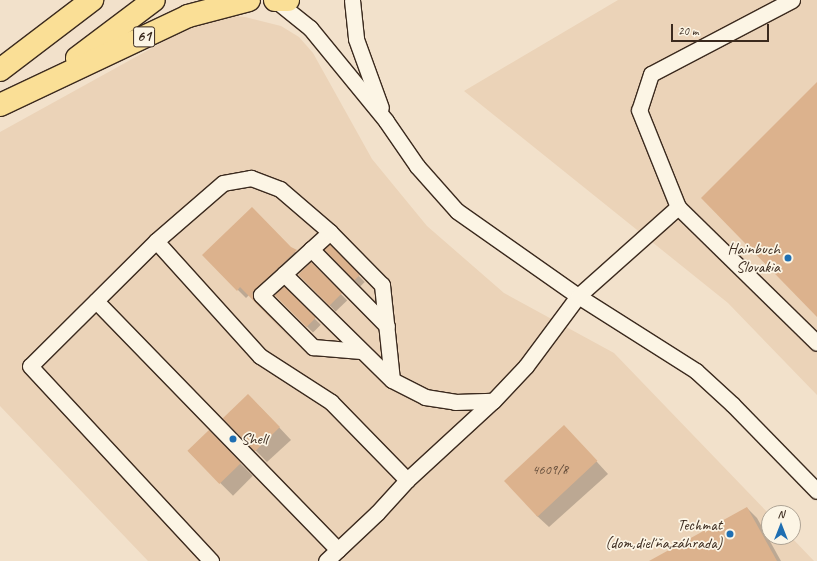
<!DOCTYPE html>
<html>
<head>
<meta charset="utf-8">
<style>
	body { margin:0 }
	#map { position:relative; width:817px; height:561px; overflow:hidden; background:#f2e1cb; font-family:Caveat,sans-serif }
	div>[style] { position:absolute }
	.built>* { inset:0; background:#ebd3b8 }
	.shadow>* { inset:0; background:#0003; transform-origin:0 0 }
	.building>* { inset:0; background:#dcb28d; transform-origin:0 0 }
	.roads { filter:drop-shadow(1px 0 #3b2a1e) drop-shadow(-1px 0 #3b2a1e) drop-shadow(0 1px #3b2a1e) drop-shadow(0 -1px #3b2a1e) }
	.service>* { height:15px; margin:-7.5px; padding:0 7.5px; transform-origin:7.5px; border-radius:7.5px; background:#fcf5e5 }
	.primary>* { height:22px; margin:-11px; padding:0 11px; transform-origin:11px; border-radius:11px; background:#fadf96 }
	.dots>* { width:11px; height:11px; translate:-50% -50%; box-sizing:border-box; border:2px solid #fcf5e5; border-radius:50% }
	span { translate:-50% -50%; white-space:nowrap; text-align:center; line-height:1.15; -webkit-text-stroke:3.5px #fcf5e5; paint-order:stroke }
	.number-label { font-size:14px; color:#634c3a }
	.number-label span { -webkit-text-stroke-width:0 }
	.shield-label span { padding:1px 3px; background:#fcf5e5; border:1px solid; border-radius:3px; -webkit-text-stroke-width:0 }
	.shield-label { font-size:15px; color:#3b2a1e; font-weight:700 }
	.poi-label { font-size:16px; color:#3b2a1e }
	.right { translate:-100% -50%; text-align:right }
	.left { translate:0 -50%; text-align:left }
	.north { position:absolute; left:761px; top:505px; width:40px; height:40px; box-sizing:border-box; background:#fcf5e5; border:1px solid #afa495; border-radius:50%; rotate:0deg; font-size:11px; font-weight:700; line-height:16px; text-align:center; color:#3b2a1e }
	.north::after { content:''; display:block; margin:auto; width:14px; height:18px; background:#1f6fb2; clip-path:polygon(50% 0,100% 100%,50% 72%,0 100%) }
	.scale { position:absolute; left:671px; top:24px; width:98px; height:18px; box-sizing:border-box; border:2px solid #3b2a1e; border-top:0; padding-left:5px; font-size:12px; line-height:14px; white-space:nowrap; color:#3b2a1e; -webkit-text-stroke:3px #fcf5e5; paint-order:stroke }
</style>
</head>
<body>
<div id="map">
	<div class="built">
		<div style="clip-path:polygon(618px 0,817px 0,817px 395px,728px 303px,464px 91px)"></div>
		<div style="clip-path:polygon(221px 15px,245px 17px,281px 26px,299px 37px,313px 53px,372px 159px,427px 226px,504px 293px,614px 353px,769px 514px,769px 537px,791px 537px,814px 561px,148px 561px,0 406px,0 132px,181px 32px)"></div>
	</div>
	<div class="shadow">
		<div style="left:330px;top:246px;width:50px;height:6px;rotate:46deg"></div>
		<div style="clip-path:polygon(290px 248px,305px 259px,260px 302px,262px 308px,249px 295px,246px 298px,203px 255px)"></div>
		<div style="left:311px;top:263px;width:52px;height:16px;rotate:46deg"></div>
		<div style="left:284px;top:288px;width:52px;height:11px;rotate:45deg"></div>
		<div style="clip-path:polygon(260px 407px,291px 440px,267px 462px,224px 418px)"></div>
		<div style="clip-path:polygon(564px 426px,608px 474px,549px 527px,536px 515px)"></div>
		<div style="left:209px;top:432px;width:62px;height:28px;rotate:45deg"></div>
		<div style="clip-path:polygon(747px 508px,757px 518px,781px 561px,651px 561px)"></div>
	</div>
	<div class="building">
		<div style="clip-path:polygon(817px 82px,817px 317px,701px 198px)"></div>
		<div style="clip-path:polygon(252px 207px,291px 247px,297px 250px,252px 293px,255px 301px,293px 341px,240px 287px,237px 291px,202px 255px)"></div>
		<div style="left:330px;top:244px;width:43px;height:8px;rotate:46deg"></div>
		<div style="left:311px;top:262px;width:44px;height:18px;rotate:45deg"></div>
		<div style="left:284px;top:286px;width:45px;height:13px;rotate:45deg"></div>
		<div style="left:248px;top:394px;width:46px;height:35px;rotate:46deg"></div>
		<div style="left:564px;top:425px;width:49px;height:82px;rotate:47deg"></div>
		<div style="left:209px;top:430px;width:46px;height:30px;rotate:46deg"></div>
		<div style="clip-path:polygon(747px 507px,777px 561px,649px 561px)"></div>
	</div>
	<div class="roads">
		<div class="service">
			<div style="left:275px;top:0;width:45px;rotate:38.7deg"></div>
			<div style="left:310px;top:28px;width:120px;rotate:50.7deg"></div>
			<div style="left:386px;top:121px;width:55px;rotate:55.4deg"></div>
			<div style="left:417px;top:166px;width:60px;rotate:48.4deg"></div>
			<div style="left:457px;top:211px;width:148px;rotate:35.1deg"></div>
			<div style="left:578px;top:296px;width:140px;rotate:32.4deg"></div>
			<div style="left:696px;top:371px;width:50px;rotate:42.6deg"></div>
			<div style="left:733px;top:405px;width:120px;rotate:45.7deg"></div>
			<div style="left:352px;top:0;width:39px;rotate:84deg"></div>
			<div style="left:356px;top:39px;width:73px;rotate:70.1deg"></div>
			<div style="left:792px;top:0;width:159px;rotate:152.3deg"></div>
			<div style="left:651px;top:74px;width:38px;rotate:108deg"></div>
			<div style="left:639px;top:110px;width:105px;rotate:68.1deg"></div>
			<div style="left:678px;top:207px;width:194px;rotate:44.4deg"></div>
			<div style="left:330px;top:232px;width:62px;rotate:137.6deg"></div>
			<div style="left:284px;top:274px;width:151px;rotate:44.5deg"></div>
			<div style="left:392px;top:380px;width:37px;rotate:27deg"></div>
			<div style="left:425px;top:397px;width:30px;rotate:9deg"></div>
			<div style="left:455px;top:402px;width:38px;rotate:-2deg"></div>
			<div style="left:156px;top:241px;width:177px;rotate:135.2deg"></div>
			<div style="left:30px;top:366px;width:266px;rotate:47.1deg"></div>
			<div style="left:311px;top:249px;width:108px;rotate:45.4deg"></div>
			<div style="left:284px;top:274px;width:31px;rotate:138deg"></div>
			<div style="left:261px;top:295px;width:74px;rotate:45deg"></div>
			<div style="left:313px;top:347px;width:48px;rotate:4.8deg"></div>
			<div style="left:96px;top:301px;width:347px;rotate:45.8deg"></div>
			<div style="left:392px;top:380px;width:96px;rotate:-96deg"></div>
			<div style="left:382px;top:285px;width:74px;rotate:-134.5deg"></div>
			<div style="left:330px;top:232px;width:66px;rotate:-139.3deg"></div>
			<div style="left:280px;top:189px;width:31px;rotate:-159deg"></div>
			<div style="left:251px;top:178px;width:28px;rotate:170deg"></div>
			<div style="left:223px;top:183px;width:89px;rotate:139.1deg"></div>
			<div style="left:156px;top:241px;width:155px;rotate:47.9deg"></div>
			<div style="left:260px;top:356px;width:85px;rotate:32.9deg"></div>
			<div style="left:331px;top:402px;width:109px;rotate:45.7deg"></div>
			<div style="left:326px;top:561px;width:70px;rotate:-43.3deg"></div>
			<div style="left:377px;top:513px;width:45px;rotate:-47.7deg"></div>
			<div style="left:407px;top:480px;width:117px;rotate:-42.6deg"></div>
			<div style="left:493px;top:401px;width:48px;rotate:-46.7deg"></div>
			<div style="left:526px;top:366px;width:87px;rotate:-53.4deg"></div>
			<div style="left:578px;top:296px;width:134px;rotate:-41.7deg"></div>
		</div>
		<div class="primary">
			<div style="left:275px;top:0;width:13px"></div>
			<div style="left:77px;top:58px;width:96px;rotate:-37deg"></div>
			<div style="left:0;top:70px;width:116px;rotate:-37.3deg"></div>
			<div style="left:0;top:105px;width:208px;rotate:-25.3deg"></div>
			<div style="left:188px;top:16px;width:63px;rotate:-14.7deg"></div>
		</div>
	</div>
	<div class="dots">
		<div style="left:788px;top:258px;background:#1f6fb2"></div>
		<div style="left:233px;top:439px;background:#1f6fb2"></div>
		<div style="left:730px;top:534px;background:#1f6fb2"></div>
	</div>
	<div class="number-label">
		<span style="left:550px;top:470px">4609/8</span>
	</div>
	<div class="shield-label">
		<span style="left:144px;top:37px">61</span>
	</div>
	<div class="poi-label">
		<span class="right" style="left:780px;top:258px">Hainbuch<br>Slovakia</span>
		<span class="left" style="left:241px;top:439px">Shell</span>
		<span class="right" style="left:722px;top:534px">Techmat<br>(dom,dieľňa,záhrada)</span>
	</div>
	<div class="north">N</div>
	<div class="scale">20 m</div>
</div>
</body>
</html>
